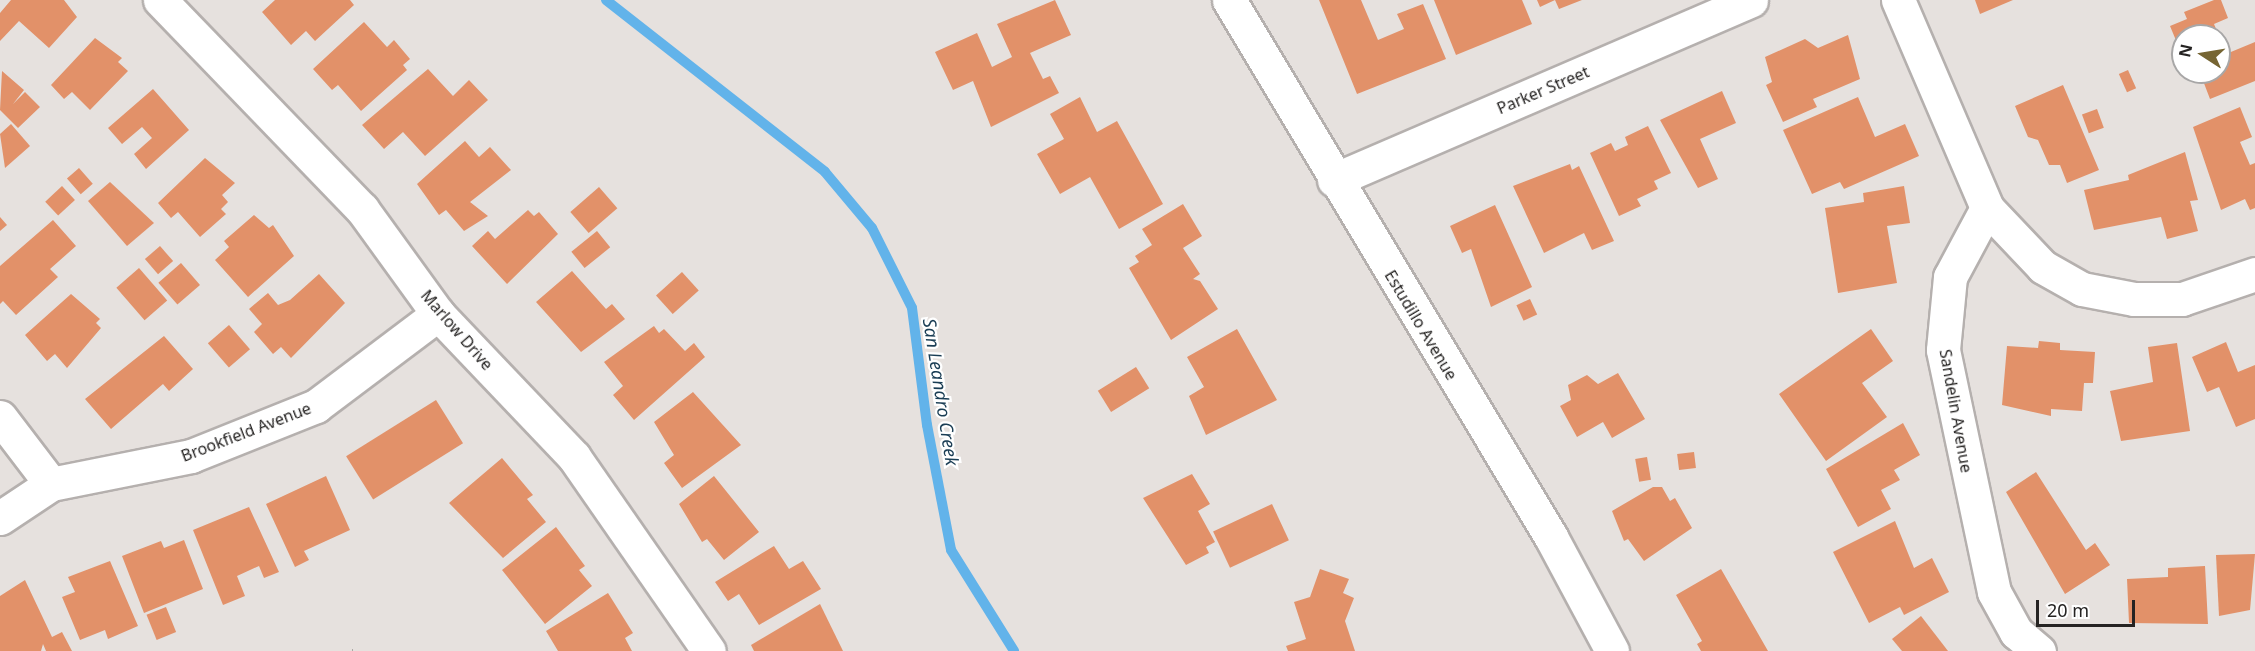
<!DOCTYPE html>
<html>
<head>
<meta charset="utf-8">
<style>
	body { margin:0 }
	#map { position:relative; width:2255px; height:651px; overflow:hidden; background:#e6e1de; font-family:"Noto Sans",sans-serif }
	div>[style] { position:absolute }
	.stream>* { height:10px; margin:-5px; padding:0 5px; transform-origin:5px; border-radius:5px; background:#62b3ea }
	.building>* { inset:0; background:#e29169; transform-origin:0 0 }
	.path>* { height:4px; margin-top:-2px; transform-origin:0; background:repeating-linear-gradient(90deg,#aca8a5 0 6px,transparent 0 9px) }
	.roads { filter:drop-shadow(2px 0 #b5b0ae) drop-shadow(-2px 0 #b5b0ae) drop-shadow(0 2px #b5b0ae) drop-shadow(0 -2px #b5b0ae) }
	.minor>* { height:33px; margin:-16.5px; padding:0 16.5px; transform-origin:16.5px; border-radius:16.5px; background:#fff }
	span { translate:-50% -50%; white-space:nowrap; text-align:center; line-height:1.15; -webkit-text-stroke:4.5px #fff; paint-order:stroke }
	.street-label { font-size:16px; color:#252322 }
	.water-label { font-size:18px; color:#1a3d54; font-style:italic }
	.north { position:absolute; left:2171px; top:24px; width:60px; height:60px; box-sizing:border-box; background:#fff; border:2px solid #a8a7a7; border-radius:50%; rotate:282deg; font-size:16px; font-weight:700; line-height:24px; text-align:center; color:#252322 }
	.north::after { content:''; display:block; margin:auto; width:21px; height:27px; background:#766533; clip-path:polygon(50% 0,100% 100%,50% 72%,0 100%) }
	.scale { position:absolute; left:2036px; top:600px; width:99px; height:27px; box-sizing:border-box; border:3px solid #252322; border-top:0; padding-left:8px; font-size:18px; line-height:21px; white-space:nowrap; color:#252322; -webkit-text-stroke:4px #fff; paint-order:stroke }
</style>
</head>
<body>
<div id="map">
	<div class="stream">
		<div style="left:606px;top:0;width:278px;rotate:38.1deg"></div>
		<div style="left:825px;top:172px;width:73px;rotate:50deg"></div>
		<div style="left:872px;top:228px;width:89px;rotate:63.4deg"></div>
		<div style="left:912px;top:308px;width:118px;rotate:82.7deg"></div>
		<div style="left:927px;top:425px;width:127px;rotate:79.1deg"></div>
		<div style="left:951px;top:550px;width:119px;rotate:58deg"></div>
	</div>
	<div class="building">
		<div style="clip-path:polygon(11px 0,64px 0,77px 17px,49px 48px,19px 21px,0 41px,0 13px)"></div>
		<div style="clip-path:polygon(275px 0,350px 0,354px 5px,315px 41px,306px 31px,291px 45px,262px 12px)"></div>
		<div style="clip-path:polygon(1055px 0,1071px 35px,1030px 53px,1043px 79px,1050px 76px,1059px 93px,991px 127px,973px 81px,953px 90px,935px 52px,977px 33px,992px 67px,1012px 57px,997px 24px)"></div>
		<div style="clip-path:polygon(1319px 0,1361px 0,1378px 40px,1404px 29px,1397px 14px,1423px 4px,1446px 59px,1357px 94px)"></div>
		<div style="clip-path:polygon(1434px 0,1522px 0,1532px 24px,1456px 55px)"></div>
		<div style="clip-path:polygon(1537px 0,1582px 0,1559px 9px,1555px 0,1540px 7px)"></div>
		<div style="clip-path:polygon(1975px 0,2013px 0,1980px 14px)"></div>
		<div style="clip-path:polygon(2214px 0,2221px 0,2228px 18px,2214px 24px,2219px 36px,2183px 36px,2180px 50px,2170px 26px,2187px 19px,2184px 12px)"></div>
		<div style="clip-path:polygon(364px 22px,387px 47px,394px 40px,410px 59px,403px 65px,407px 70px,361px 111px,338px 85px,332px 90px,313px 69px)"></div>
		<div style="clip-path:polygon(1848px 35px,1860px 79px,1813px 99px,1817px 107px,1783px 122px,1766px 85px,1772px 82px,1765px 57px,1805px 39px,1818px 48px)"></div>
		<div style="clip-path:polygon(2219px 37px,2226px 54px,2255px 42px,2255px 81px,2210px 99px,2202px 78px,2195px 81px,2192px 72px,2219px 72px)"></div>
		<div style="clip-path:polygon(95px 38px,122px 58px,118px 62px,128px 71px,90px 110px,72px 92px,64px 99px,51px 85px)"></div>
		<div style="clip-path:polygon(428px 69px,453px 96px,469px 80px,488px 100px,425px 156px,403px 132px,384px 149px,362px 125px)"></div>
		<div style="left:2128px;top:70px;width:20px;height:10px;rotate:66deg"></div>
		<div style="clip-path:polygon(2px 71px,24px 90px,13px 104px,25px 92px,40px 107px,18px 128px,0 110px)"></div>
		<div style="clip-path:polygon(2063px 85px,2099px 170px,2067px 183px,2060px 165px,2049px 165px,2038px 140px,2028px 137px,2015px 106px)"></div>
		<div style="clip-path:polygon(153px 89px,189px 130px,146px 169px,134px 154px,152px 138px,142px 127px,122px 144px,108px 128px)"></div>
		<div style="clip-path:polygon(1722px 91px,1736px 123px,1700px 139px,1718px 179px,1698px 188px,1660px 120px)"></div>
		<div style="clip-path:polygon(1080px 97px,1097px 132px,1117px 121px,1163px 204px,1119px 229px,1090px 177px,1060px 194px,1037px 154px,1064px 139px,1050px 114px)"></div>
		<div style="clip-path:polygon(1858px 97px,1875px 137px,1905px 124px,1919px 156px,1844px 189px,1840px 182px,1812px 194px,1783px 130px)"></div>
		<div style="clip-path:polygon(2240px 107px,2252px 137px,2240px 142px,2250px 165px,2255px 163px,2255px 208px,2250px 210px,2245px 199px,2221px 210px,2193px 127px)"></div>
		<div style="left:2097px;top:109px;width:20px;height:16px;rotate:70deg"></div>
		<div style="clip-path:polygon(11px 124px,30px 146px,5px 168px,0 134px)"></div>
		<div style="clip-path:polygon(1648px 126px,1671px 173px,1654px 181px,1658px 189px,1637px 199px,1641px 206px,1619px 216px,1590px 153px,1611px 143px,1615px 151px,1628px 145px,1625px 137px)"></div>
		<div style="clip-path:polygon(465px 141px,479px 157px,490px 147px,511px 170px,470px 202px,488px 216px,464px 231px,446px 210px,439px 215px,417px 184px)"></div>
		<div style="clip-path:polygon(2185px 152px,2198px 200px,2190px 201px,2198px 231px,2167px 239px,2161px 217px,2094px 230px,2084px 190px,2129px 180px,2128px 175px)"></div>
		<div style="clip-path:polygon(205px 158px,235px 183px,222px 195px,228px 202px,221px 209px,226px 214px,200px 237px,178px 212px,171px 218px,158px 203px)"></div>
		<div style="clip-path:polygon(1570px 164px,1572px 170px,1579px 166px,1614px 241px,1592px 250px,1584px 233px,1544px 253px,1513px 186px)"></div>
		<div style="left:79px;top:168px;width:21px;height:16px;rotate:49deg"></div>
		<div style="clip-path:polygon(110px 182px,154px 223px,127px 246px,88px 201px)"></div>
		<div style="left:62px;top:186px;width:19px;height:23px;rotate:47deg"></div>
		<div style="clip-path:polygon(1904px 186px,1910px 223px,1887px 226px,1897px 283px,1838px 293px,1825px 208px,1864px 202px,1863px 193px)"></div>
		<div style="left:599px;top:187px;width:28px;height:38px;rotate:49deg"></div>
		<div style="clip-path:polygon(1183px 204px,1202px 236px,1183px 248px,1200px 274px,1193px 279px,1200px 281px,1218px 309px,1171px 340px,1129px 268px,1139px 262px,1135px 256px,1152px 245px,1142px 229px)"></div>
		<div style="clip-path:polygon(1495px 205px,1532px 287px,1491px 307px,1471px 249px,1462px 253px,1450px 226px)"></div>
		<div style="clip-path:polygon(528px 210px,534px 216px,539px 212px,558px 234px,507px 284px,472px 246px,488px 231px,495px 239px)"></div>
		<div style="clip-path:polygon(254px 215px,269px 228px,273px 225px,294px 256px,248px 297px,215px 260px,229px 247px,224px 241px)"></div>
		<div style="clip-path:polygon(0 217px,7px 225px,0 231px)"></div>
		<div style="clip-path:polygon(53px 220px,76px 246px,50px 269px,58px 277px,16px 315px,3px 301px,0 304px,0 266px)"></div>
		<div style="left:597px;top:231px;width:21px;height:33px;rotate:51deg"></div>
		<div style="left:160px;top:246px;width:20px;height:20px;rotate:49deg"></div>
		<div style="left:181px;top:263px;width:29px;height:30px;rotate:49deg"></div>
		<div style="left:139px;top:268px;width:43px;height:30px;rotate:49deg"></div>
		<div style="clip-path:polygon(572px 271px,606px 309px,612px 304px,625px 319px,581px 352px,536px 302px)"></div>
		<div style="left:682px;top:272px;width:25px;height:35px;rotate:48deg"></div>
		<div style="clip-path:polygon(319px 274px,345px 303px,291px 358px,281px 347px,273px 354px,254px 332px,262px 324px,249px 309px,268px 293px,278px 305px,290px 300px)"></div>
		<div style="clip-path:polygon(71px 294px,100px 319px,96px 323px,101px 328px,67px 368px,55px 354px,47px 361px,25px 335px)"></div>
		<div style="left:1530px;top:299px;width:17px;height:15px;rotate:65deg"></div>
		<div style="left:229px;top:325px;width:32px;height:28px;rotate:49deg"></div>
		<div style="clip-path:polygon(654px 326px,659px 333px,664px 329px,685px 351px,694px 343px,705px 357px,634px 420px,613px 395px,623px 386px,604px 362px)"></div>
		<div style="clip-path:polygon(1237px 329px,1277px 400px,1206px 435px,1189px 396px,1204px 387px,1187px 357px)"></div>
		<div style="clip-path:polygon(1871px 329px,1893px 361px,1862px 383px,1887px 417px,1826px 461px,1779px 394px)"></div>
		<div style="clip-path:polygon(164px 336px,193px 369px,169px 391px,163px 384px,111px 429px,85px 399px)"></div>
		<div style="clip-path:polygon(2039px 341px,2060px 343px,2060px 350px,2095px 352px,2093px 383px,2084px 383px,2082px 411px,2051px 409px,2051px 416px,2002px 405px,2007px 346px,2038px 348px)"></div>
		<div style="clip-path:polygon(2226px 342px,2238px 372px,2255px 365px,2255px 419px,2236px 427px,2219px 387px,2207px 392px,2192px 357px)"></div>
		<div style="clip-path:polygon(2177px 343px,2190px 431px,2121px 441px,2110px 391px,2153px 382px,2148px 347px)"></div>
		<div style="left:1136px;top:367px;width:25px;height:45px;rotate:58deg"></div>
		<div style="clip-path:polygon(1618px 373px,1645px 419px,1612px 438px,1603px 422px,1577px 437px,1560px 406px,1571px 400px,1568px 385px,1587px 375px,1598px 384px)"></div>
		<div style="clip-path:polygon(693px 392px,741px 445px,682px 488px,664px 463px,674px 455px,654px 422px)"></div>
		<div style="left:436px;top:400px;width:51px;height:106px;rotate:58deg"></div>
		<div style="clip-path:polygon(1903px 423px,1920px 455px,1894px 470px,1900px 480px,1881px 490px,1891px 509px,1858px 527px,1826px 469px)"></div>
		<div style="left:1694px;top:452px;width:16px;height:17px;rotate:83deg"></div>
		<div style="left:1647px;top:457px;width:23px;height:12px;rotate:80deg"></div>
		<div style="clip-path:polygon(502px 458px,533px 495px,527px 499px,546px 522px,503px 558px,449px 503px)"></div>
		<div style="clip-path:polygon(2036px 472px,2086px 550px,2095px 543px,2110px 565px,2065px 594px,2006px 492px)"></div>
		<div style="clip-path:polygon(1192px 474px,1210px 504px,1198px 511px,1215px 542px,1206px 547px,1209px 553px,1186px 565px,1143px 498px)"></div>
		<div style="clip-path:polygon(326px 476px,350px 530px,304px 551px,309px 560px,295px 567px,266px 504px)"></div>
		<div style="clip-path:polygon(714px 476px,759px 532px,724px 560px,707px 539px,702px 542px,679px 504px)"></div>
		<div style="clip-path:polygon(1653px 487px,1662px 487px,1670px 501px,1675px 498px,1692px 528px,1644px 561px,1628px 539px,1624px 541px,1612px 511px)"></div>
		<div style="left:1272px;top:504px;width:40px;height:65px;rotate:65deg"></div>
		<div style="clip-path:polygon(249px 507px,279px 572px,264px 578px,259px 566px,237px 576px,245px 596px,223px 605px,193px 530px)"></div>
		<div style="clip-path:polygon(1895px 521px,1914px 568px,1932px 558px,1949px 592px,1904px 615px,1900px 607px,1869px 623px,1833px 552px)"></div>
		<div style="clip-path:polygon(556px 527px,585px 566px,579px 570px,592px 586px,545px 624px,502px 570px)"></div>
		<div style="clip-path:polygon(184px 540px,203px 589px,144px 613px,122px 556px,161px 541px,164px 548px)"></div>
		<div style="clip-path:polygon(774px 546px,789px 569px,803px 561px,821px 589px,759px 625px,739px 594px,728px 601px,715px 582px)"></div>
		<div style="clip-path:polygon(2255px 554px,2250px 610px,2219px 616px,2216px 555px)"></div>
		<div style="clip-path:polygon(110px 561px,138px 626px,108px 639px,105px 630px,80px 640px,62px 597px,75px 592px,68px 577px)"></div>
		<div style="clip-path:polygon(2205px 566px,2208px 624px,2129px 623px,2127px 579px,2168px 577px,2168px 568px)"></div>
		<div style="clip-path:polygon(1320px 569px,1349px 579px,1343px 593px,1354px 598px,1345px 621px,1355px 651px,1288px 651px,1286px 646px,1306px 639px,1294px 602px,1310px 597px)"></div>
		<div style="clip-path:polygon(1721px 569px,1768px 651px,1701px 651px,1697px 644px,1702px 641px,1676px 595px)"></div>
		<div style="clip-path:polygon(25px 580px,52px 637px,62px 632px,72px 651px,46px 651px,43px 644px,41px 651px,0 651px,0 596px)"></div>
		<div style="clip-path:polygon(608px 593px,633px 633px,625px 638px,632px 651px,558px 651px,546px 631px)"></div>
		<div style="clip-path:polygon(820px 604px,843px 651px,754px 651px,751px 645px)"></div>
		<div style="left:166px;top:607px;width:27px;height:21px;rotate:68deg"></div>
		<div style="clip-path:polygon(1921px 616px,1948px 651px,1902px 651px,1892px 639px)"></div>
	</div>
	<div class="path">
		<div style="left:352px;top:651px;width:1px"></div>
	</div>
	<div class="roads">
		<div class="minor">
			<div style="left:160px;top:0;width:291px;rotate:46deg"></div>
			<div style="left:362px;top:209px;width:130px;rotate:54.1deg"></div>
			<div style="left:438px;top:314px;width:197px;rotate:46.4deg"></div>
			<div style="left:574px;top:457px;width:236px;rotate:55.2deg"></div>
			<div style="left:1229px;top:0;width:626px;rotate:59.05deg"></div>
			<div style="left:1551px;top:537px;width:129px;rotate:61.8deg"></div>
			<div style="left:1898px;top:0;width:226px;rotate:66.8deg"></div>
			<div style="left:1987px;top:208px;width:78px;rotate:118.2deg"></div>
			<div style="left:1950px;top:277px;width:73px;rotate:95.5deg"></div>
			<div style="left:1943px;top:350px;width:247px;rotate:78.1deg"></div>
			<div style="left:1994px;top:592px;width:46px;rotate:61.2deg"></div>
			<div style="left:2016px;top:632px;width:30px;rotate:40deg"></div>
			<div style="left:1334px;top:180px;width:454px;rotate:-23.3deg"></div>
			<div style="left:1987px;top:208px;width:81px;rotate:46.5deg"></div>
			<div style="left:2043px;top:267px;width:45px;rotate:29.4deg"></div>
			<div style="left:2082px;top:289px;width:53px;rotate:10.9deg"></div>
			<div style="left:2134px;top:299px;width:48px"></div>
			<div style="left:2182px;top:299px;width:77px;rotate:-18.9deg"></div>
			<div style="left:0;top:417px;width:84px;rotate:52.7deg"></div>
			<div style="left:0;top:518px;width:61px;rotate:-33.7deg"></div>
			<div style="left:51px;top:484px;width:143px;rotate:-11.3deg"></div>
			<div style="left:191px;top:456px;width:135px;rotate:-21.8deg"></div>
			<div style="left:316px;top:406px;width:153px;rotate:-37deg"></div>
		</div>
	</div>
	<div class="street-label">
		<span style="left:1543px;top:90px;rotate:-23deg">Parker Street</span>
		<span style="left:1421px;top:325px;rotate:59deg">Estudillo Avenue</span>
		<span style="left:457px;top:330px;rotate:49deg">Marlow Drive</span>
		<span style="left:1956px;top:411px;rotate:80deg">Sandelin Avenue</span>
		<span style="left:246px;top:432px;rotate:-21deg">Brookfield Avenue</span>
	</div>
	<div class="water-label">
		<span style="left:941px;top:392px;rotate:81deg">San Leandro Creek</span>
	</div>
	<div class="north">N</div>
	<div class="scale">20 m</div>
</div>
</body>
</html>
